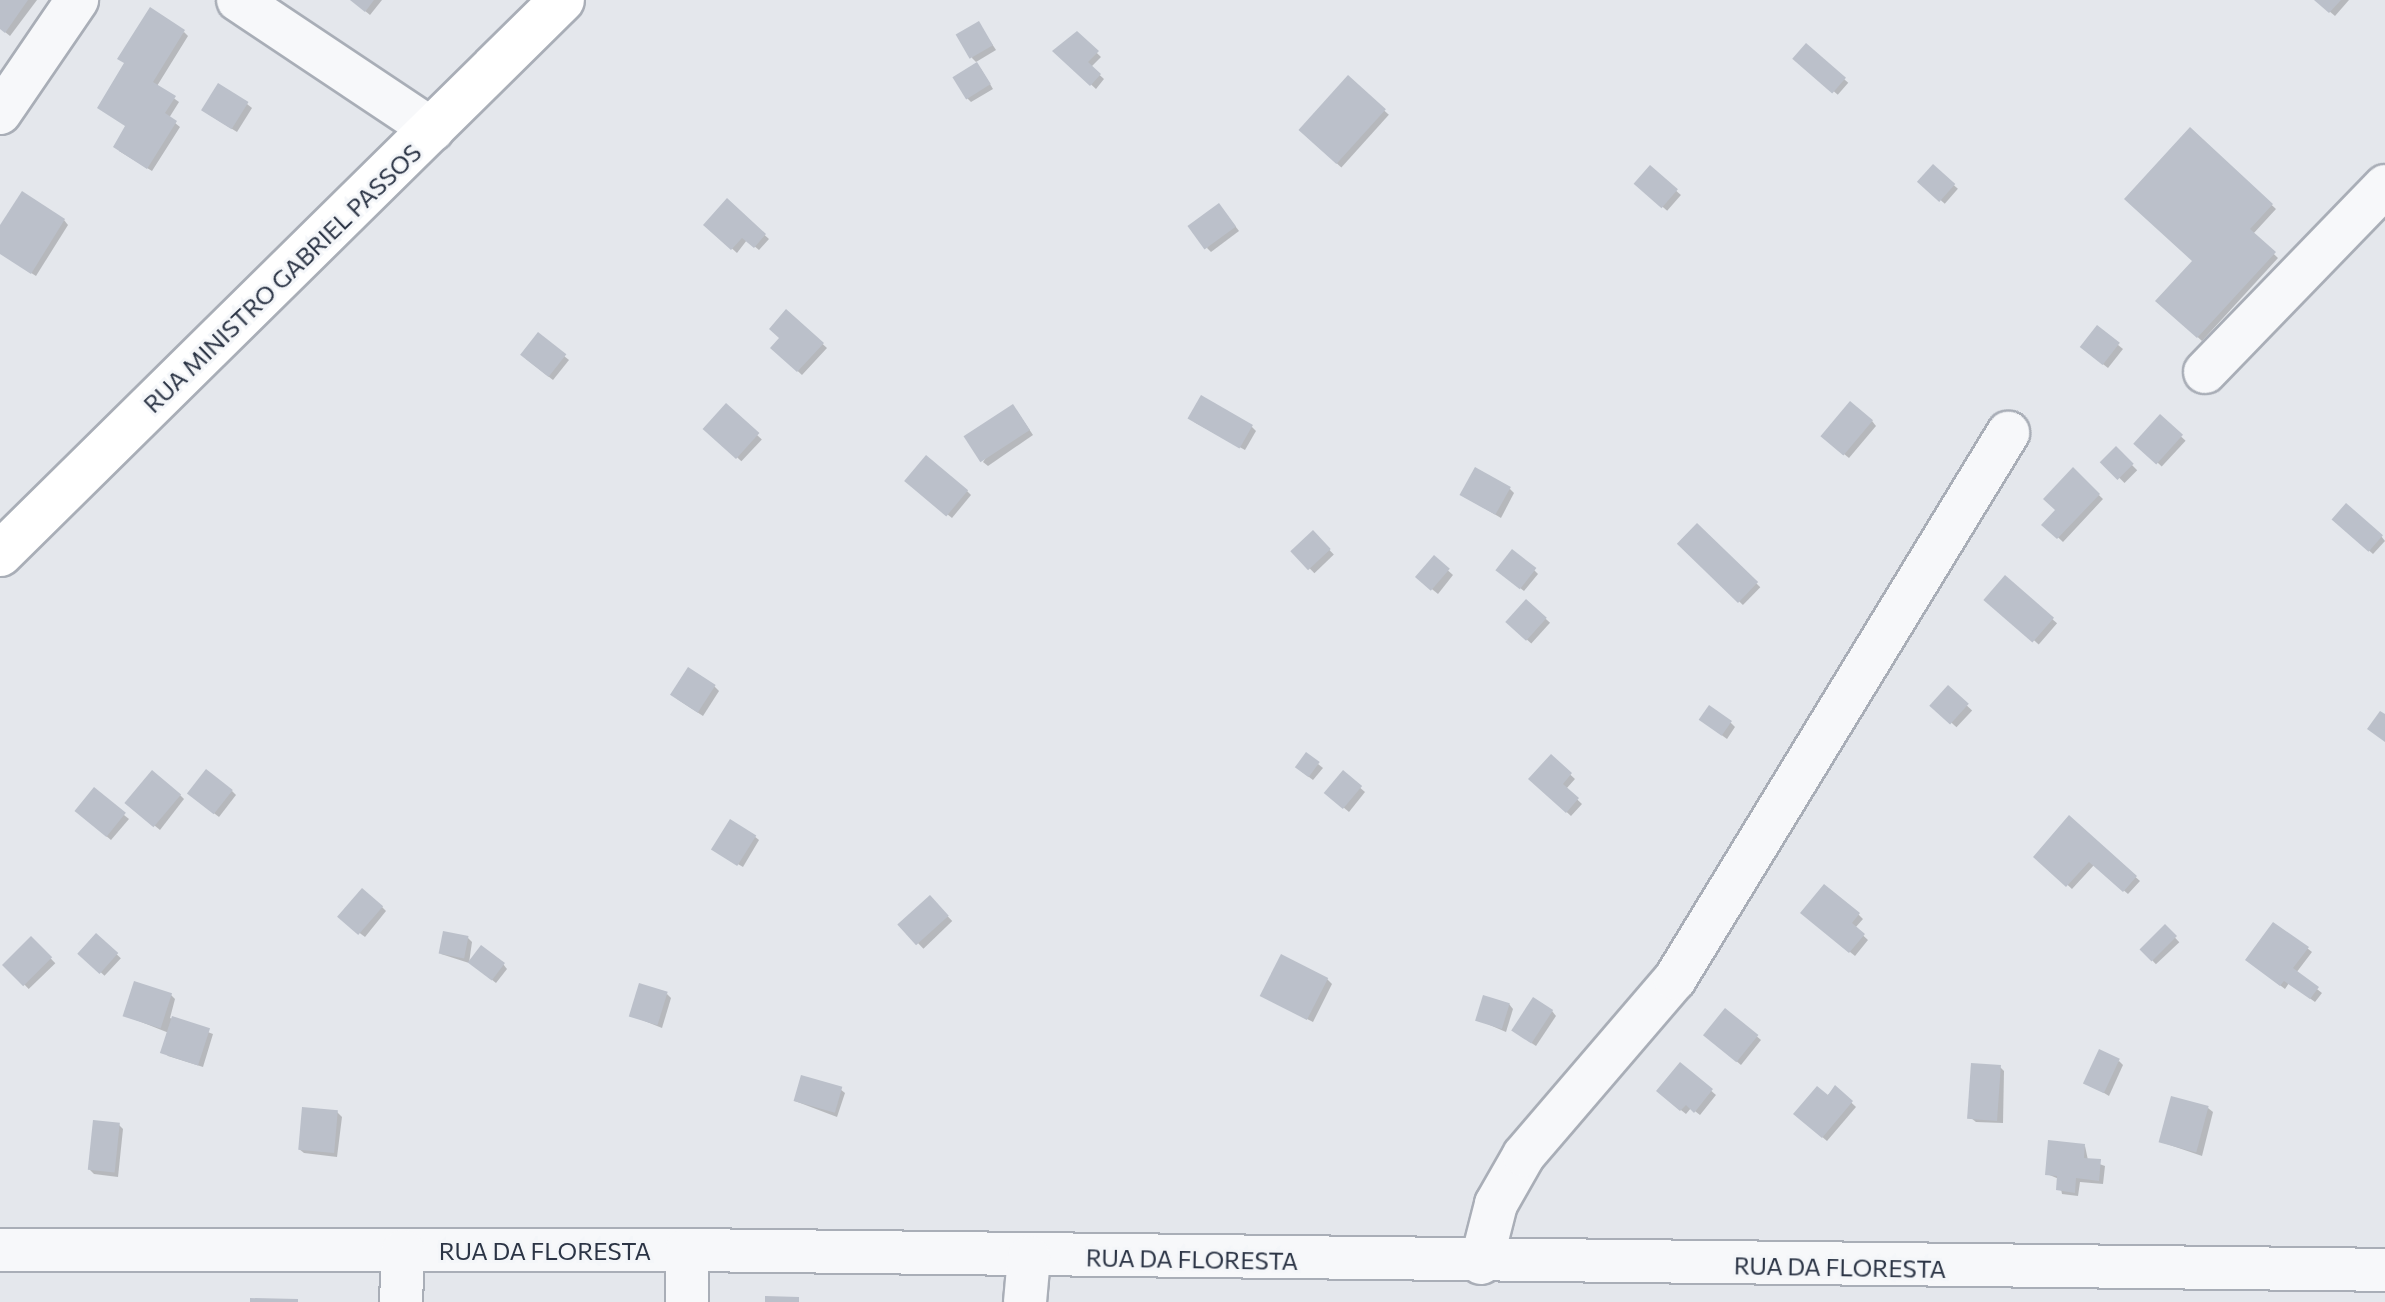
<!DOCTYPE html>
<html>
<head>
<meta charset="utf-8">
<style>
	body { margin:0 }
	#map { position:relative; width:2385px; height:1302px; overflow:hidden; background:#e4e7ec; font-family:Commissioner,sans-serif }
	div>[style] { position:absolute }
	.shadow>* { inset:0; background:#0003; transform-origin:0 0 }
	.building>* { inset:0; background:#bbc0ca; transform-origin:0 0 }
	.roads { filter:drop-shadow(2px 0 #a9aeb7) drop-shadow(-2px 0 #a9aeb7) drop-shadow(0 2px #a9aeb7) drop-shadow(0 -2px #a9aeb7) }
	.minor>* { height:42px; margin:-21px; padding:0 21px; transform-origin:21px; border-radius:21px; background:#f7f8fa }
	.major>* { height:44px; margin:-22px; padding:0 22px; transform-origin:22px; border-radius:22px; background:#fff }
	span { translate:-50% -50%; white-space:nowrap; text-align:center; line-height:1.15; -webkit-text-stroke:6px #f4f6f9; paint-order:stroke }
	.street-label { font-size:24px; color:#2b3445 }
</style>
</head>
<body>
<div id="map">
	<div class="shadow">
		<div style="clip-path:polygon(0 0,37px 0,10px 36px,0 28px)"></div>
		<div style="clip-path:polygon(352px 0,382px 0,370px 15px)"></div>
		<div style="clip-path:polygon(2316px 0,2349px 0,2335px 16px)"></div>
		<div style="clip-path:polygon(979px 24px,996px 50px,976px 62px,972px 58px)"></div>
		<div style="clip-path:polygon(184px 32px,188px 36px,157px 86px,179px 102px,169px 118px,180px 127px,152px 171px,119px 151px,127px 127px,126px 64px)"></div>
		<div style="clip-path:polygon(1077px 34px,1101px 57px,1091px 67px,1104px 79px,1096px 89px,1055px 51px)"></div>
		<div style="left:1806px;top:46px;width:56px;height:16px;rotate:41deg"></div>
		<div style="clip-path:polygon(981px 69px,993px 89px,971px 102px,967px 98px)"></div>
		<div style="left:1348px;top:78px;width:55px;height:71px;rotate:42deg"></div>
		<div style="clip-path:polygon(247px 104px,252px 108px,237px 132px,208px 114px)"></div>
		<div style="clip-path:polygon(2190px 130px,2276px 209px,2253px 234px,2278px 258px,2202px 341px,2158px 301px,2195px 261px)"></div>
		<div style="left:1933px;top:167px;width:33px;height:20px;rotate:41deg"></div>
		<div style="left:1650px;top:168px;width:41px;height:21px;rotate:41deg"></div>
		<div style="clip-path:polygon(727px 201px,769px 239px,759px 250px,747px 240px,737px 253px,706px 225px)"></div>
		<div style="clip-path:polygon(1223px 210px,1239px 231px,1211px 252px,1207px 248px)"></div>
		<div style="clip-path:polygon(64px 220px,68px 225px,36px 276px,0 253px,0 229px)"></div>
		<div style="clip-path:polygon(787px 312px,827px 348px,802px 375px,773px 348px,782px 338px)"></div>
		<div style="clip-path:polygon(2097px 328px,2123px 349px,2108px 368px,2086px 351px)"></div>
		<div style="clip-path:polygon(538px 335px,569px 360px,553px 380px,526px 359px)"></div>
		<div style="left:726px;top:406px;width:49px;height:30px;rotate:43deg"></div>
		<div style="clip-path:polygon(1017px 411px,1033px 435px,988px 466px,983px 462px)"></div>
		<div style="left:2160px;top:417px;width:35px;height:35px;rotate:43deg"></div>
		<div style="clip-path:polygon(1872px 421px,1876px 426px,1849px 458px,1828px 441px)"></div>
		<div style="clip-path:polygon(1194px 422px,1252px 427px,1256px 431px,1245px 450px)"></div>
		<div style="left:2116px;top:449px;width:30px;height:18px;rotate:45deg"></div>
		<div style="clip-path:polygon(2073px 470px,2103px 499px,2063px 542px,2044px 524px,2057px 510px)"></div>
		<div style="clip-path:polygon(912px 486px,967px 491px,971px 495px,952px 518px)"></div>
		<div style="clip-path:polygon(1510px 489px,1514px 493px,1501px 518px,1462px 495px)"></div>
		<div style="clip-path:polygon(2334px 520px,2381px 536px,2385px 541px,2373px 554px)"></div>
		<div style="left:1697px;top:526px;width:88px;height:25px;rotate:44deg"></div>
		<div style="left:1313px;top:533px;width:30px;height:27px;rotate:46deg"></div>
		<div style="clip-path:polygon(1434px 558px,1453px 575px,1438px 594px,1422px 581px)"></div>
		<div style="clip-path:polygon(1534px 570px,1538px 574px,1524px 591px,1502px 574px)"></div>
		<div style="left:2005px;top:578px;width:69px;height:28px;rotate:41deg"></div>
		<div style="left:1527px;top:602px;width:31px;height:28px;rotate:42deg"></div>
		<div style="clip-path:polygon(714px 686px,719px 691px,703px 716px,677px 699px)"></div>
		<div style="left:1948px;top:688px;width:33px;height:23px;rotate:43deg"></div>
		<div style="clip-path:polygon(1705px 723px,1731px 723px,1735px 727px,1727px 739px)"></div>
		<div style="clip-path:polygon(1551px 757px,1575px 779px,1566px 789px,1582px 804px,1571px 816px,1531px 779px)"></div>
		<div style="clip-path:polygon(1318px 764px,1323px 768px,1313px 780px,1301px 771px)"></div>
		<div style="clip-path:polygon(1343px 773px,1365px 792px,1349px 812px,1331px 797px)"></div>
		<div style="clip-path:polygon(232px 791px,236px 795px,219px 817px,194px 798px)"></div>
		<div style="clip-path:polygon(180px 795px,184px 799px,160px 830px,132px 807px)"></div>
		<div style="clip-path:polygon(81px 815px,124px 815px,129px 819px,111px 840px)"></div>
		<div style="clip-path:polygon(2069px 818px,2140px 881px,2128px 894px,2094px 865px,2072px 889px,2036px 856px)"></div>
		<div style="clip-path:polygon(754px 836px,759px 840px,743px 867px,719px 853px)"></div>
		<div style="left:930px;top:898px;width:32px;height:40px;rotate:46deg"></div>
		<div style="clip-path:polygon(382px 907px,386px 911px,365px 937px,345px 922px)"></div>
		<div style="clip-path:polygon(1858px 914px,1863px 919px,1855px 928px,1868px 940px,1855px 956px,1807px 917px)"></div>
		<div style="left:2165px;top:927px;width:21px;height:32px;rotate:47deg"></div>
		<div style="left:96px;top:935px;width:34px;height:24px;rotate:43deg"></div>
		<div style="left:31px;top:938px;width:35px;height:37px;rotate:46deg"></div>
		<div style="clip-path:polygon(468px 938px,472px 942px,469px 963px,441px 954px)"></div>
		<div style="clip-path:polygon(2307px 948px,2312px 952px,2296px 973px,2322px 993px,2315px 1002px,2289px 983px,2285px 989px,2252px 964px)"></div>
		<div style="clip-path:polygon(503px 964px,507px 969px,496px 983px,474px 966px)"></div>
		<div style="clip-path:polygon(1327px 979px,1332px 984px,1313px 1022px,1262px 996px)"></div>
		<div style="clip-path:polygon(667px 994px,671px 998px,662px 1028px,632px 1016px)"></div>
		<div style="clip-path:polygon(171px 995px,175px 999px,170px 1018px,213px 1034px,203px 1067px,168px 1056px,164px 1052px,169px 1033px,126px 1016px)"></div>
		<div style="clip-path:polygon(1509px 1004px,1513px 1009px,1506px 1032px,1478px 1020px)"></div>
		<div style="clip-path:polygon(1726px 1010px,1761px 1040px,1741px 1065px,1710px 1039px)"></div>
		<div style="clip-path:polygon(1552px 1011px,1556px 1016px,1536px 1046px,1518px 1034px)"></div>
		<div style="clip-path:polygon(2119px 1061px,2123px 1065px,2109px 1096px,2086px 1082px)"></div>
		<div style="clip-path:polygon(1680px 1064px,1716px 1095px,1700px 1115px,1691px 1108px,1686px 1114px,1662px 1095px)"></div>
		<div style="clip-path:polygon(2000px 1067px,2004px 1071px,2003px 1123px,1976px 1122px,1971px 1118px)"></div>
		<div style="clip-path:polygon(1836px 1088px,1856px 1107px,1827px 1141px,1800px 1118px)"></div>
		<div style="clip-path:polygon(840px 1089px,845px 1093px,837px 1117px,795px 1101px)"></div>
		<div style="clip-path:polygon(2208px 1108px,2213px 1112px,2202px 1156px,2161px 1142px)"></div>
		<div style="clip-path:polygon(337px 1112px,342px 1117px,337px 1157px,304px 1153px,299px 1149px)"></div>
		<div style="clip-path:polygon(119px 1125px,123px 1129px,118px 1177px,94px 1174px,90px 1170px)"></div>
		<div style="clip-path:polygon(2085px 1146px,2088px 1160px,2105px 1166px,2103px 1184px,2080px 1182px,2078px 1196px,2062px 1194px,2059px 1179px,2047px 1174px)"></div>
	</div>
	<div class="building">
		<div style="clip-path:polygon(0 0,28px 0,5px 33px,0 29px)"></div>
		<div style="clip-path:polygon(350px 0,374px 0,365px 12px)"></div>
		<div style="clip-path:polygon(2314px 0,2341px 0,2329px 13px)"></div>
		<div style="clip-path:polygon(150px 7px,185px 30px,153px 82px,176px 96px,165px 113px,177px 121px,147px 169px,113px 147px,125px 126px,97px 108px,124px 63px,117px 59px)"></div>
		<div style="left:979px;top:21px;width:28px;height:27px;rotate:60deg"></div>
		<div style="clip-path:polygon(1077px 31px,1099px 51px,1088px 62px,1101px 74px,1090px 86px,1052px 51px)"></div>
		<div style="left:1806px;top:43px;width:53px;height:21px;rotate:41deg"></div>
		<div style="left:977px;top:62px;width:26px;height:29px;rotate:58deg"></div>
		<div style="left:1348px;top:75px;width:51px;height:74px;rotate:42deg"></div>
		<div style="left:218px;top:83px;width:36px;height:32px;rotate:32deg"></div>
		<div style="clip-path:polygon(2190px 127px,2273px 204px,2250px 229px,2276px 252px,2197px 338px,2155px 301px,2192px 261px,2124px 199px)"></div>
		<div style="left:1933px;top:164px;width:30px;height:24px;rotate:42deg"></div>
		<div style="left:1650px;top:165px;width:37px;height:25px;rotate:41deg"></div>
		<div style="clip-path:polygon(22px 191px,65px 219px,31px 274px,0 254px,0 225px)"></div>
		<div style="clip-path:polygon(727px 198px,766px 234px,754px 248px,742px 238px,731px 250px,703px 225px)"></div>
		<div style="left:1219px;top:203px;width:29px;height:39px;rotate:54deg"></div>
		<div style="clip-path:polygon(786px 309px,824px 343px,797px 372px,770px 348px,779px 338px,769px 329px)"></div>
		<div style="left:2097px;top:325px;width:29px;height:28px;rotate:38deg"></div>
		<div style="left:538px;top:332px;width:36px;height:29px;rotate:38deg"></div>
		<div style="left:1201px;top:395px;width:60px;height:27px;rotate:30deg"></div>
		<div style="left:1850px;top:401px;width:30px;height:46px;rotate:40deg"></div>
		<div style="left:726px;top:403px;width:45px;height:35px;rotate:42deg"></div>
		<div style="left:1013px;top:404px;width:31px;height:59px;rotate:57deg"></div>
		<div style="left:2160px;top:414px;width:31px;height:40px;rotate:42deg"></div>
		<div style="left:2116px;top:446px;width:25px;height:23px;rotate:45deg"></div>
		<div style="left:926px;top:455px;width:55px;height:34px;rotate:40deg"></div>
		<div style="left:1475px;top:467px;width:41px;height:32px;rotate:29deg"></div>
		<div style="clip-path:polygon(2073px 467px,2100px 494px,2057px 539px,2041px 525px,2055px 510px,2043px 499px)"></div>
		<div style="left:2346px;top:503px;width:49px;height:22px;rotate:41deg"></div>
		<div style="left:1697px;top:523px;width:85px;height:29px;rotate:44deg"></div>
		<div style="left:1313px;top:530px;width:26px;height:31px;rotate:47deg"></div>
		<div style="left:1512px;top:549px;width:31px;height:27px;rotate:38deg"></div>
		<div style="left:1434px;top:555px;width:21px;height:29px;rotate:41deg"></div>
		<div style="left:2005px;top:575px;width:65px;height:33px;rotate:41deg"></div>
		<div style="left:1526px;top:599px;width:28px;height:31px;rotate:42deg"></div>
		<div style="left:688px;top:667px;width:33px;height:33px;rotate:33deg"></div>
		<div style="left:1948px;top:685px;width:28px;height:28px;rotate:42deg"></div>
		<div style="left:1709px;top:705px;width:28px;height:18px;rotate:35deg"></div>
		<div style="clip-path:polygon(2380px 711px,2385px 714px,2385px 742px,2367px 729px)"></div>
		<div style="left:1306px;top:752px;width:17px;height:19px;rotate:36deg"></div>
		<div style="clip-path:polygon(1551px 754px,1572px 773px,1563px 784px,1579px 798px,1566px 813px,1528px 779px)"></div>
		<div style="left:206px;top:769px;width:34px;height:31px;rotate:38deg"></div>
		<div style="left:152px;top:770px;width:38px;height:43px;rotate:40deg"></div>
		<div style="left:1343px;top:770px;width:25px;height:30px;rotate:40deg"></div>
		<div style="left:94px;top:787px;width:41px;height:31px;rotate:39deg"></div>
		<div style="clip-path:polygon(2069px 815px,2137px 876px,2123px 892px,2089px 862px,2066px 887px,2033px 857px)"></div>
		<div style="left:730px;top:819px;width:31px;height:36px;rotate:32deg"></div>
		<div style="clip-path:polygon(1824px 884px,1860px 913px,1852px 923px,1865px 934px,1849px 953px,1800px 913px)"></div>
		<div style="left:362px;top:888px;width:28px;height:38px;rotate:41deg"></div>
		<div style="left:930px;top:895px;width:28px;height:44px;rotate:48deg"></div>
		<div style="clip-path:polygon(2273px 922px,2309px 947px,2293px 968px,2319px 987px,2310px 999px,2284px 981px,2280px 986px,2245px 960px)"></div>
		<div style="left:2165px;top:924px;width:17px;height:36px;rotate:45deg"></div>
		<div style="left:443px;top:931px;width:26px;height:23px;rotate:11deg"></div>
		<div style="left:96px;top:933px;width:30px;height:28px;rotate:42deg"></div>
		<div style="left:31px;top:936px;width:30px;height:41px;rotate:45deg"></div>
		<div style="left:481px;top:945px;width:30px;height:22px;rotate:37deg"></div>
		<div style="left:1281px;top:954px;width:53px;height:47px;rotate:27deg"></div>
		<div style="left:134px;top:981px;width:40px;height:37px;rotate:18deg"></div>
		<div style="left:639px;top:983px;width:30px;height:35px;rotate:17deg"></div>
		<div style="left:1483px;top:995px;width:28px;height:27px;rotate:17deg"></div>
		<div style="left:1533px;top:997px;width:24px;height:40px;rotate:33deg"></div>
		<div style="left:1725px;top:1008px;width:43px;height:35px;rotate:39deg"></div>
		<div style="left:172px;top:1016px;width:40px;height:39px;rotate:18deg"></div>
		<div style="left:2099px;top:1049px;width:23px;height:38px;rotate:25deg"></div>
		<div style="clip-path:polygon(1680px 1062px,1713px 1089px,1694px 1113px,1686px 1105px,1680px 1111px,1656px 1091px)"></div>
		<div style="left:1971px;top:1063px;width:30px;height:56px;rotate:4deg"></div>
		<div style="left:801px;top:1075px;width:43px;height:27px;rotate:16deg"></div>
		<div style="clip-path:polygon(1835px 1085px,1853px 1101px,1822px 1138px,1793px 1114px,1817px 1086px,1828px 1095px)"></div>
		<div style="left:2171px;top:1096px;width:39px;height:48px;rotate:15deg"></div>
		<div style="left:302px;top:1107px;width:36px;height:43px;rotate:5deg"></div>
		<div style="left:93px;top:1120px;width:27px;height:50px;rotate:6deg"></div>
		<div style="clip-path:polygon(2048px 1140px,2085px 1144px,2084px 1158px,2101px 1159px,2099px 1181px,2076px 1178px,2075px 1193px,2056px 1190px,2057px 1176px,2045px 1175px)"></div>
		<div style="clip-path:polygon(765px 1296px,799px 1297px,799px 1302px,765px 1302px)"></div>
		<div style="clip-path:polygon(250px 1298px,298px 1299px,298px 1302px,250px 1302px)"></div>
	</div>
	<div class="roads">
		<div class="minor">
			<div style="left:238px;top:0;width:234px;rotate:33.7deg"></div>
			<div style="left:0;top:113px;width:137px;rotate:-55.7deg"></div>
			<div style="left:2205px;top:372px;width:259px;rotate:-45.9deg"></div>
			<div style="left:0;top:1250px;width:687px"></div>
			<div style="left:687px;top:1250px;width:1698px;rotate:0.67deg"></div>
			<div style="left:1481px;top:1263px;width:61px;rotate:-75.7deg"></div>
			<div style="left:1496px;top:1204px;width:56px;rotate:-60.3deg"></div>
			<div style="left:1524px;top:1155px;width:232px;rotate:-49.4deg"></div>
			<div style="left:1675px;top:979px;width:640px;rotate:-58.62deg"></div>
			<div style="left:401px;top:1302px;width:51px;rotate:-87.8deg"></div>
			<div style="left:687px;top:1302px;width:52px;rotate:-90deg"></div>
			<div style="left:1025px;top:1302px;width:45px;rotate:-84.9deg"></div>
		</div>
		<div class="major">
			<div style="left:0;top:554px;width:789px;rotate:-44.59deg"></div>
		</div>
	</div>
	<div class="street-label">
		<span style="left:282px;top:278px;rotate:-44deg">RUA MINISTRO GABRIEL PASSOS</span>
		<span style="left:545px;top:1251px">RUA DA FLORESTA</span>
		<span style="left:1192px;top:1259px;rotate:1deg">RUA DA FLORESTA</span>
		<span style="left:1840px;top:1267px;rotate:1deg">RUA DA FLORESTA</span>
	</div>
</div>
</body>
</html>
